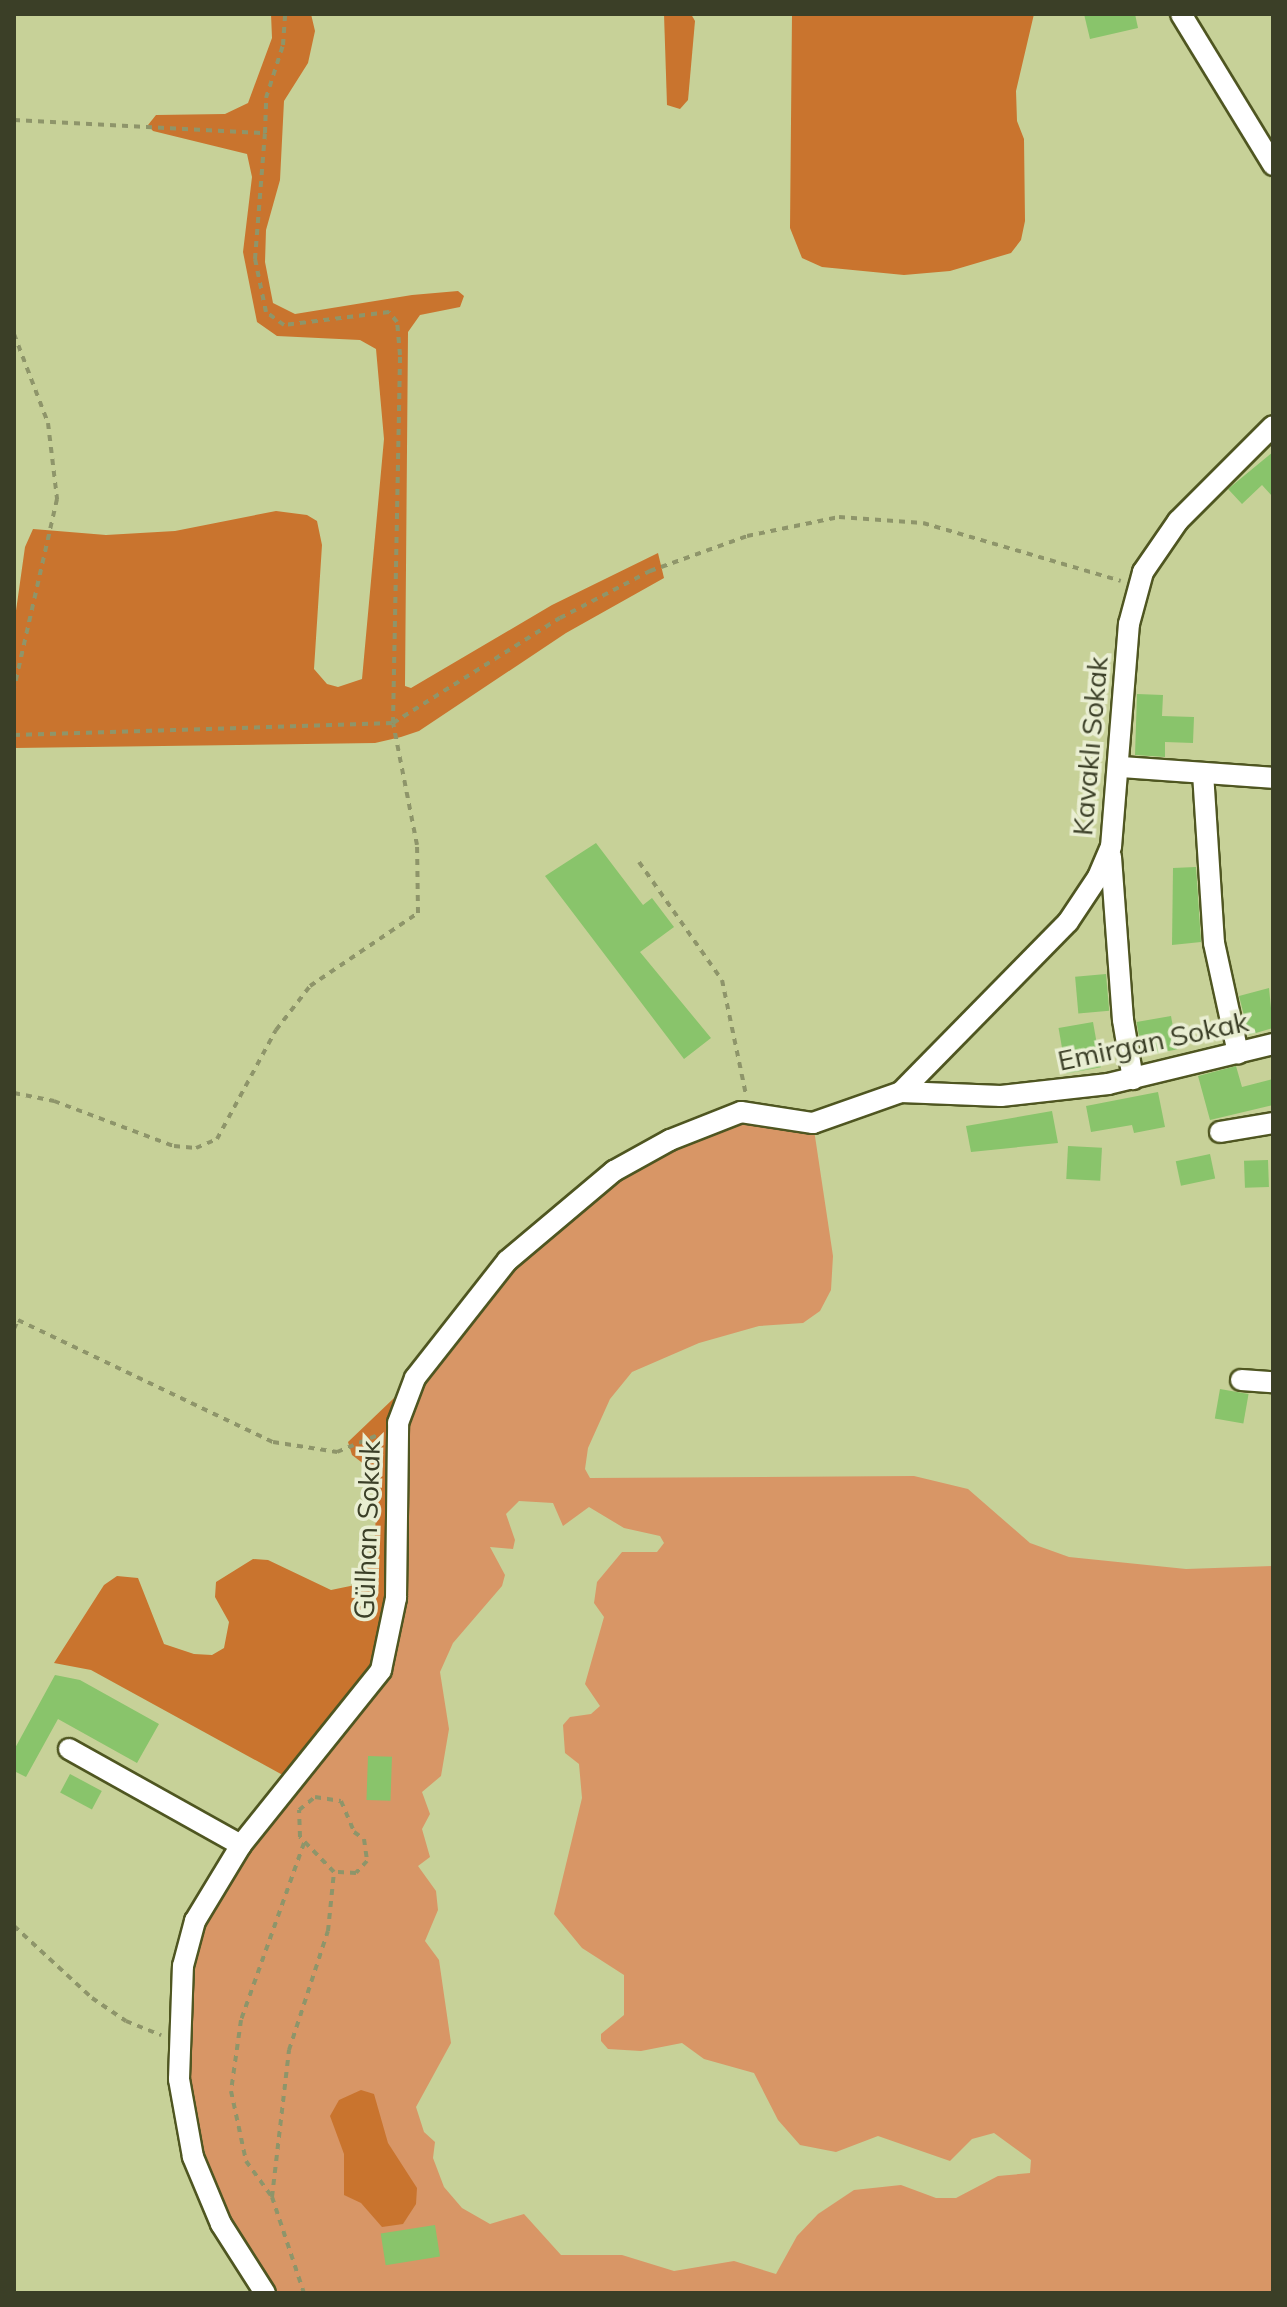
<!DOCTYPE html>
<html>
<head>
<meta charset="utf-8">
<style>
	body { margin:0 }
	#map { position:relative; width:1287px; height:2307px; overflow:hidden; background:#c7d198; font-family:Mulish,sans-serif }
	div>[style] { position:absolute }
	.green>* { inset:0; background:#d89666 }
	.forest>* { inset:0; background:#c9742e }
	.building>* { inset:0; background:#89c46b; transform-origin:0 0 }
	.path>* { height:4px; margin-top:-2px; transform-origin:0; background:repeating-linear-gradient(90deg,#8e956a 0 6px,transparent 0 12px) }
	.roads { filter:drop-shadow(2px 0 #4f5621) drop-shadow(-2px 0 #4f5621) drop-shadow(0 2px #4f5621) drop-shadow(0 -2px #4f5621) }
	.minor>* { height:20px; margin:-10px; padding:0 10px; transform-origin:10px; border-radius:10px; background:#fff }
	span { translate:-50% -50%; white-space:nowrap; text-align:center; line-height:1.15; -webkit-text-stroke:7px #e9eed2; paint-order:stroke }
	.street-label { font-size:28px; color:#3b3f27 }
	.frame { position:absolute; inset:0; border:16px solid #3b3f27; pointer-events:none }
</style>
</head>
<body>
<div id="map">
	<div class="green">
		<div style="clip-path:polygon(evenodd,712px 1120px,813px 1123px,833px 1256px,831px 1290px,820px 1311px,803px 1323px,759px 1326px,699px 1343px,632px 1372px,610px 1399px,588px 1448px,585px 1469px,590px 1478px,914px 1476px,968px 1489px,1030px 1543px,1069px 1557px,1186px 1569px,1273px 1566px,1273px 2293px,265px 2293px,248px 2269px,182px 2113px,195px 1921px,354px 1710px,403px 1403px,541px 1228px,712px 1120px,519px 1501px,553px 1503px,563px 1526px,589px 1507px,624px 1528px,660px 1536px,664px 1543px,657px 1552px,622px 1552px,597px 1582px,594px 1603px,604px 1617px,585px 1684px,600px 1706px,591px 1714px,570px 1717px,563px 1725px,565px 1753px,579px 1764px,582px 1798px,554px 1914px,582px 1948px,624px 1975px,624px 2015px,601px 2034px,601px 2041px,608px 2049px,641px 2051px,682px 2043px,704px 2059px,754px 2073px,778px 2120px,800px 2145px,836px 2152px,878px 2136px,950px 2161px,972px 2139px,994px 2133px,1031px 2160px,1030px 2173px,998px 2176px,956px 2198px,936px 2198px,901px 2185px,854px 2190px,818px 2214px,797px 2236px,776px 2274px,734px 2261px,674px 2271px,622px 2255px,561px 2255px,524px 2214px,490px 2224px,462px 2208px,444px 2187px,433px 2158px,435px 2142px,424px 2132px,416px 2107px,451px 2043px,439px 1960px,425px 1941px,438px 1910px,436px 1891px,418px 1866px,430px 1857px,422px 1829px,430px 1814px,422px 1792px,441px 1776px,449px 1729px,440px 1672px,453px 1643px,502px 1586px,505px 1575px,490px 1547px,513px 1549px,515px 1540px,506px 1514px,519px 1501px)"></div>
	</div>
	<div class="forest">
		<div style="clip-path:polygon(271px 14px,311px 14px,315px 31px,308px 63px,284px 101px,280px 180px,266px 230px,265px 262px,273px 303px,295px 314px,412px 295px,458px 291px,464px 296px,460px 307px,420px 315px,408px 332px,405px 686px,411px 688px,552px 605px,658px 553px,664px 578px,566px 633px,419px 731px,401px 737px,375px 743px,14px 748px,14px 625px,25px 547px,33px 529px,106px 535px,175px 531px,276px 511px,307px 515px,317px 521px,322px 545px,314px 669px,327px 684px,338px 687px,362px 679px,384px 439px,376px 349px,360px 340px,277px 336px,257px 322px,243px 252px,252px 177px,247px 154px,153px 131px,148px 125px,156px 115px,225px 114px,248px 103px,272px 38px)"></div>
		<div style="clip-path:polygon(664px 14px,691px 14px,695px 21px,688px 100px,680px 109px,667px 105px)"></div>
		<div style="clip-path:polygon(792px 14px,1034px 14px,1016px 91px,1017px 121px,1024px 139px,1025px 221px,1021px 240px,1011px 253px,950px 271px,904px 275px,822px 267px,802px 258px,790px 228px)"></div>
		<div style="clip-path:polygon(415px 1378px,403px 1403px,387px 1654px,290px 1779px,91px 1670px,54px 1663px,104px 1585px,117px 1576px,138px 1578px,164px 1644px,194px 1654px,212px 1655px,224px 1648px,229px 1622px,215px 1597px,216px 1582px,253px 1559px,268px 1560px,331px 1590px,360px 1584px,375px 1535px,377px 1486px,373px 1471px,352px 1455px,348px 1442px)"></div>
		<div style="clip-path:polygon(361px 2090px,374px 2094px,388px 2143px,417px 2188px,416px 2204px,403px 2224px,382px 2227px,361px 2203px,344px 2195px,344px 2154px,330px 2116px,339px 2100px)"></div>
	</div>
	<div class="building">
		<div style="clip-path:polygon(1084px 14px,1135px 14px,1138px 28px,1090px 39px)"></div>
		<div style="clip-path:polygon(1273px 452px,1273px 497px,1262px 485px,1242px 504px,1228px 489px)"></div>
		<div style="clip-path:polygon(1137px 694px,1163px 695px,1162px 716px,1194px 717px,1193px 743px,1165px 742px,1165px 757px,1135px 755px)"></div>
		<div style="clip-path:polygon(596px 843px,643px 905px,652px 898px,674px 927px,640px 952px,711px 1038px,684px 1059px,545px 876px)"></div>
		<div style="clip-path:polygon(1196px 867px,1201px 942px,1172px 945px,1173px 868px)"></div>
		<div style="left:1106px;top:974px;width:37px;height:31px;rotate:85deg"></div>
		<div style="clip-path:polygon(1269px 988px,1273px 1028px,1249px 1035px,1239px 996px)"></div>
		<div style="left:1171px;top:1016px;width:34px;height:35px;rotate:80deg"></div>
		<div style="left:1093px;top:1022px;width:46px;height:35px;rotate:80deg"></div>
		<div style="clip-path:polygon(1236px 1066px,1242px 1087px,1273px 1079px,1273px 1105px,1210px 1120px,1198px 1076px)"></div>
		<div style="clip-path:polygon(1158px 1092px,1165px 1127px,1134px 1133px,1132px 1125px,1091px 1132px,1086px 1106px)"></div>
		<div style="clip-path:polygon(1052px 1111px,1058px 1143px,971px 1152px,966px 1126px)"></div>
		<div style="left:1068px;top:1146px;width:34px;height:33px;rotate:3deg"></div>
		<div style="left:1210px;top:1154px;width:25px;height:35px;rotate:78deg"></div>
		<div style="left:1268px;top:1160px;width:27px;height:24px;rotate:88deg"></div>
		<div style="left:1220px;top:1389px;width:29px;height:30px;rotate:10deg"></div>
		<div style="clip-path:polygon(55px 1675px,80px 1680px,159px 1724px,137px 1763px,58px 1719px,26px 1777px,14px 1771px,14px 1750px)"></div>
		<div style="left:368px;top:1756px;width:24px;height:44px;rotate:2deg"></div>
		<div style="left:70px;top:1774px;width:36px;height:21px;rotate:28deg"></div>
		<div style="left:435px;top:2225px;width:32px;height:55px;rotate:81deg"></div>
	</div>
	<div class="path">
		<div style="left:14px;top:120px;width:251px;rotate:3deg"></div>
		<div style="left:265px;top:133px;width:35px;rotate:-88deg"></div>
		<div style="left:266px;top:98px;width:56px;rotate:-72.2deg"></div>
		<div style="left:283px;top:45px;width:31px;rotate:-86deg"></div>
		<div style="left:14px;top:334px;width:95px;rotate:69.1deg"></div>
		<div style="left:48px;top:423px;width:77px;rotate:83.2deg"></div>
		<div style="left:57px;top:499px;width:195px;rotate:102.8deg"></div>
		<div style="left:14px;top:735px;width:379px;rotate:-1.8deg"></div>
		<div style="left:393px;top:723px;width:197px;rotate:-32.2deg"></div>
		<div style="left:560px;top:618px;width:102px;rotate:-27.6deg"></div>
		<div style="left:650px;top:571px;width:103px;rotate:-19.8deg"></div>
		<div style="left:747px;top:536px;width:94px;rotate:-11.7deg"></div>
		<div style="left:839px;top:517px;width:84px;rotate:4.1deg"></div>
		<div style="left:923px;top:523px;width:206px;rotate:16.3deg"></div>
		<div style="left:639px;top:862px;width:144px;rotate:54.9deg"></div>
		<div style="left:722px;top:980px;width:117px;rotate:78.2deg"></div>
		<div style="left:14px;top:1093px;width:41px;rotate:11.3deg"></div>
		<div style="left:54px;top:1101px;width:128px;rotate:20.6deg"></div>
		<div style="left:174px;top:1146px;width:22px;rotate:5deg"></div>
		<div style="left:196px;top:1148px;width:23px;rotate:-23deg"></div>
		<div style="left:217px;top:1139px;width:124px;rotate:-61.6deg"></div>
		<div style="left:276px;top:1030px;width:56px;rotate:-52.3deg"></div>
		<div style="left:310px;top:986px;width:130px;rotate:-34.1deg"></div>
		<div style="left:418px;top:913px;width:68px;rotate:-90.8deg"></div>
		<div style="left:417px;top:845px;width:124px;rotate:-101.1deg"></div>
		<div style="left:393px;top:723px;width:368px;rotate:-88.9deg"></div>
		<div style="left:400px;top:355px;width:33px;rotate:-95deg"></div>
		<div style="left:397px;top:322px;width:13px;rotate:-129deg"></div>
		<div style="left:389px;top:312px;width:106px;rotate:172.9deg"></div>
		<div style="left:284px;top:325px;width:22px;rotate:-144deg"></div>
		<div style="left:266px;top:312px;width:54px;rotate:-101.7deg"></div>
		<div style="left:255px;top:259px;width:126px;rotate:-85.5deg"></div>
		<div style="left:14px;top:1329px;width:10px;rotate:-66deg"></div>
		<div style="left:18px;top:1320px;width:283px;rotate:25.6deg"></div>
		<div style="left:273px;top:1442px;width:65px;rotate:8.9deg"></div>
		<div style="left:337px;top:1452px;width:44px;rotate:-22.5deg"></div>
		<div style="left:315px;top:1797px;width:26px;rotate:9deg"></div>
		<div style="left:341px;top:1801px;width:34px;rotate:67deg"></div>
		<div style="left:354px;top:1832px;width:12px;rotate:35deg"></div>
		<div style="left:364px;top:1839px;width:22px;rotate:82deg"></div>
		<div style="left:367px;top:1861px;width:16px;rotate:133deg"></div>
		<div style="left:356px;top:1873px;width:22px;rotate:-177deg"></div>
		<div style="left:334px;top:1872px;width:49px;rotate:-134.2deg"></div>
		<div style="left:300px;top:1837px;width:27px;rotate:-92deg"></div>
		<div style="left:299px;top:1810px;width:21px;rotate:-39deg"></div>
		<div style="left:304px;top:1843px;width:188px;rotate:109.6deg"></div>
		<div style="left:241px;top:2020px;width:72px;rotate:98deg"></div>
		<div style="left:231px;top:2091px;width:72px;rotate:77.9deg"></div>
		<div style="left:246px;top:2161px;width:44px;rotate:54.2deg"></div>
		<div style="left:272px;top:2197px;width:148px;rotate:-83.4deg"></div>
		<div style="left:289px;top:2050px;width:125px;rotate:-71.9deg"></div>
		<div style="left:328px;top:1931px;width:59px;rotate:-84.2deg"></div>
		<div style="left:14px;top:1926px;width:106px;rotate:42.7deg"></div>
		<div style="left:92px;top:1998px;width:41px;rotate:34.1deg"></div>
		<div style="left:126px;top:2021px;width:38px;rotate:22deg"></div>
		<div style="left:272px;top:2197px;width:101px;rotate:71.6deg"></div>
	</div>
	<div class="roads">
		<div class="minor">
			<div style="left:1181px;top:14px;width:177px;rotate:58.6deg"></div>
			<div style="left:1121px;top:767px;width:152px;rotate:4.1deg"></div>
			<div style="left:1203px;top:773px;width:170px;rotate:86.3deg"></div>
			<div style="left:1214px;top:943px;width:113px;rotate:77.7deg"></div>
			<div style="left:1111px;top:857px;width:163px;rotate:85.8deg"></div>
			<div style="left:1123px;top:1020px;width:60px;rotate:80.4deg"></div>
			<div style="left:901px;top:1092px;width:100px;rotate:2.3deg"></div>
			<div style="left:1001px;top:1096px;width:108px;rotate:-6.4deg"></div>
			<div style="left:1108px;top:1084px;width:170px;rotate:-13.6deg"></div>
			<div style="left:1220px;top:1132px;width:54px;rotate:-9.6deg"></div>
			<div style="left:1241px;top:1380px;width:32px;rotate:4deg"></div>
			<div style="left:69px;top:1749px;width:197px;rotate:29.2deg"></div>
			<div style="left:265px;top:2293px;width:82px;rotate:-122.5deg"></div>
			<div style="left:221px;top:2224px;width:73px;rotate:-112.7deg"></div>
			<div style="left:193px;top:2157px;width:79px;rotate:-100.2deg"></div>
			<div style="left:179px;top:2079px;width:113px;rotate:-88deg"></div>
			<div style="left:183px;top:1966px;width:47px;rotate:-75.1deg"></div>
			<div style="left:195px;top:1921px;width:89px;rotate:-58.8deg"></div>
			<div style="left:241px;top:1845px;width:224px;rotate:-51.3deg"></div>
			<div style="left:381px;top:1670px;width:74px;rotate:-78.2deg"></div>
			<div style="left:396px;top:1598px;width:175px;rotate:-89.3deg"></div>
			<div style="left:398px;top:1423px;width:48px;rotate:-69.3deg"></div>
			<div style="left:415px;top:1378px;width:149px;rotate:-51.8deg"></div>
			<div style="left:507px;top:1261px;width:140px;rotate:-40.1deg"></div>
			<div style="left:614px;top:1171px;width:64px;rotate:-29deg"></div>
			<div style="left:670px;top:1140px;width:76px;rotate:-21.5deg"></div>
			<div style="left:741px;top:1112px;width:73px;rotate:8.7deg"></div>
			<div style="left:813px;top:1123px;width:93px;rotate:-19.4deg"></div>
			<div style="left:901px;top:1092px;width:238px;rotate:-45.5deg"></div>
			<div style="left:1068px;top:922px;width:54px;rotate:-56.3deg"></div>
			<div style="left:1098px;top:877px;width:33px;rotate:-67deg"></div>
			<div style="left:1111px;top:847px;width:224px;rotate:-85.4deg"></div>
			<div style="left:1129px;top:624px;width:54px;rotate:-74.9deg"></div>
			<div style="left:1143px;top:572px;width:62px;rotate:-55.5deg"></div>
			<div style="left:1178px;top:521px;width:134px;rotate:-45deg"></div>
		</div>
	</div>
	<div class="street-label">
		<span style="left:1090px;top:746px;rotate:-85deg">Kavaklı Sokak</span>
		<span style="left:1153px;top:1041px;rotate:-12deg">Emirgan Sokak</span>
		<span style="left:367px;top:1530px;rotate:-88deg">Gülhan Sokak</span>
	</div>
	<div class="frame"></div>
</div>
</body>
</html>
